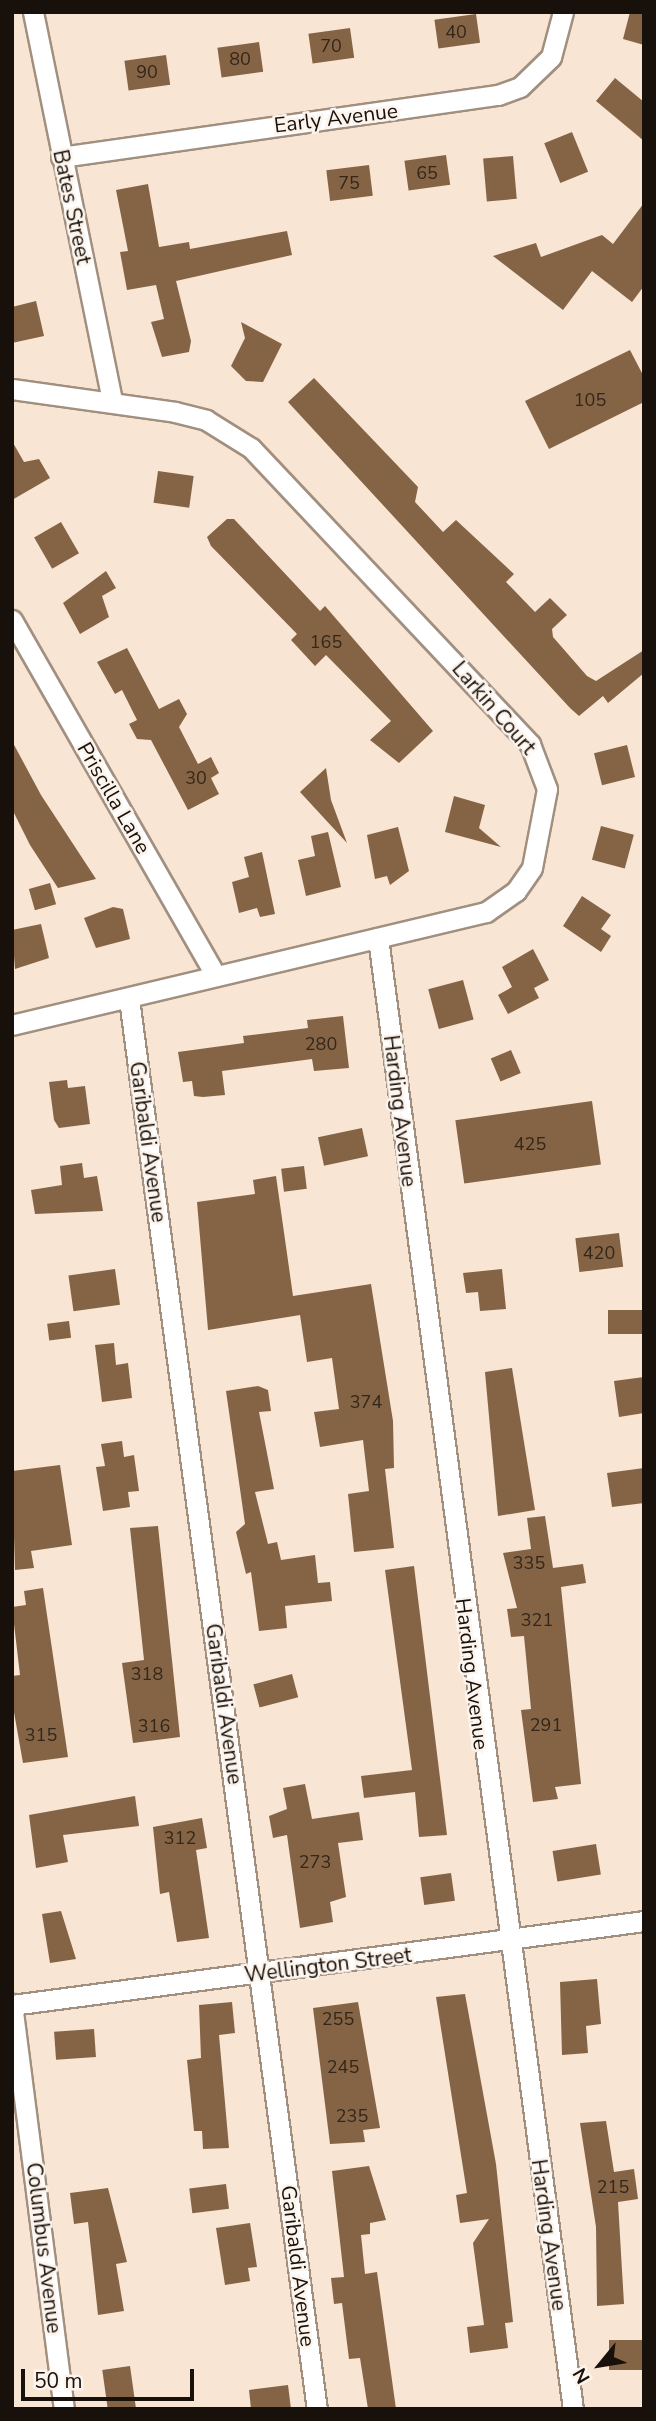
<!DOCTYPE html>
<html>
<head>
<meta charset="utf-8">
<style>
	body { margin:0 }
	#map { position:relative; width:656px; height:2421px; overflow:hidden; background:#f8e5d3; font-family:"Nunito Sans",sans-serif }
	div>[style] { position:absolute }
	.building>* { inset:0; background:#856445; transform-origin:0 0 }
	.roads { filter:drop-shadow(2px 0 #a18f7f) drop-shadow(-2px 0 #a18f7f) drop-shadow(0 2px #a18f7f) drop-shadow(0 -2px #a18f7f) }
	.minor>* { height:19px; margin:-9.5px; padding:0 9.5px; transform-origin:9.5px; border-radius:9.5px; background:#fff }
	span { translate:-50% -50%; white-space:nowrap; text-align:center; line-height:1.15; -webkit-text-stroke:5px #fcf4ed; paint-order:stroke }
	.number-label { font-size:18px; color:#33261a }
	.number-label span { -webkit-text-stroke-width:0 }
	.street-label { font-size:21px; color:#18110b }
	.frame { position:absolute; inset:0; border:14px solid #18110b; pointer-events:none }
	.north { position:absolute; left:565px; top:2330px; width:70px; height:70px; -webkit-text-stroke:5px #fcf4ed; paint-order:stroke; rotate:240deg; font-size:19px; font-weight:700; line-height:28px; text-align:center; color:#18110b }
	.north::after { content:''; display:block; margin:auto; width:24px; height:32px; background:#18110b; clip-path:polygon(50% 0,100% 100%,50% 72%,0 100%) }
	.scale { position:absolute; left:21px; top:2369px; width:173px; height:32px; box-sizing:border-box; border:4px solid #18110b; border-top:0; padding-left:9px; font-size:21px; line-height:24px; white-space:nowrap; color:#18110b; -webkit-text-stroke:5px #fcf4ed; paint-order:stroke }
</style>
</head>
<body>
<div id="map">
	<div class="building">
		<div style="clip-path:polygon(630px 12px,644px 12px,644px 45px,623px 39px)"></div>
		<div style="left:476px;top:14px;width:29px;height:42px;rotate:82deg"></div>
		<div style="left:350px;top:28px;width:30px;height:42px;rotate:82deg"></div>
		<div style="left:259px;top:42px;width:30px;height:42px;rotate:82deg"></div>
		<div style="left:166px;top:55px;width:30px;height:42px;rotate:82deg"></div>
		<div style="clip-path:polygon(615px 78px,644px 102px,644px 141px,596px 101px)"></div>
		<div style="left:572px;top:132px;width:43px;height:30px;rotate:68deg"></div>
		<div style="left:446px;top:155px;width:30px;height:42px;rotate:82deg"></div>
		<div style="left:513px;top:156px;width:43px;height:30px;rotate:85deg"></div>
		<div style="left:369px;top:165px;width:31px;height:43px;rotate:83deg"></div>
		<div style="clip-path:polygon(148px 184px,159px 247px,189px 242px,190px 249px,287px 231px,292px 255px,176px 281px,191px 341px,189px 352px,162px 357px,151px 322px,164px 319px,156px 285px,127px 290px,120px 252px,128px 251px,116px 190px)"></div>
		<div style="clip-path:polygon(644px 203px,644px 286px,632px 302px,592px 271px,563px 310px,493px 256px,536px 243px,541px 257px,602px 235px,613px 244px)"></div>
		<div style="clip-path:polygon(36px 301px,44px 336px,12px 343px,12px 307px)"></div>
		<div style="clip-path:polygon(241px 322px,282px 344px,263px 382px,246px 381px,231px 366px,245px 338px)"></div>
		<div style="clip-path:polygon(630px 350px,644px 377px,644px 402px,549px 449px,525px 401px)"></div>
		<div style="clip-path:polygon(314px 378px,418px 487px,415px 502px,443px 532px,456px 520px,514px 574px,506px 582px,535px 612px,550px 598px,567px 615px,552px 629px,553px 637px,587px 676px,596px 681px,644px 650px,644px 673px,608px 703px,603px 696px,579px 716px,570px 708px,288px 402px)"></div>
		<div style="clip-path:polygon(12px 441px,24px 462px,39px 459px,50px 478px,12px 500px)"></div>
		<div style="left:158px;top:471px;width:36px;height:32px;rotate:8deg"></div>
		<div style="clip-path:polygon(227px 519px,234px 519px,320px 611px,325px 606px,433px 731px,399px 763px,370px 740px,391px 721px,326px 655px,315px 666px,291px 640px,297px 634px,211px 546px,207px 537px)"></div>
		<div style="left:61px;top:522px;width:36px;height:31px;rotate:60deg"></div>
		<div style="clip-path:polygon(106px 571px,116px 588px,102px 596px,109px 617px,80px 634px,63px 603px)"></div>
		<div style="clip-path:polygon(127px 648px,159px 709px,179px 699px,187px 714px,179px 727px,198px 764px,211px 757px,219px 773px,211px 778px,219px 794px,188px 810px,151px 740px,137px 739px,129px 724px,137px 720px,122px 690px,115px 694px,97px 662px)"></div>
		<div style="clip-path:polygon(12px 741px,41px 795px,96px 879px,58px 888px,30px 845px,12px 809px)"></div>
		<div style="left:627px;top:745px;width:33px;height:34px;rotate:76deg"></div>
		<div style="clip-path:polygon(326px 768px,331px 800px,347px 843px,300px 792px)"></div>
		<div style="clip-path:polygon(454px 796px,485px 805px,479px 828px,501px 847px,445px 832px)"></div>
		<div style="left:601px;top:826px;width:34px;height:35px;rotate:15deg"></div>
		<div style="clip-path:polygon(398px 827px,409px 871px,390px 885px,387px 876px,375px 879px,367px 835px)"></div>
		<div style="clip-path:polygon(328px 832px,341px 887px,306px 896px,298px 860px,315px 856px,311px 836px)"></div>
		<div style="clip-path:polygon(262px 852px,275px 914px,260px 917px,257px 908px,239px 913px,232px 882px,249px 877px,244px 857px)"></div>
		<div style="left:50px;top:883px;width:22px;height:22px;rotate:74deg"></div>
		<div style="clip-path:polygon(582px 896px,611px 915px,601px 929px,611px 936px,601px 952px,563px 926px)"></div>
		<div style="clip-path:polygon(113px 907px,123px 909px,130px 939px,96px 948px,84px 918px)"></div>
		<div style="clip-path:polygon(41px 924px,49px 958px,15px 969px,12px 930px)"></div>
		<div style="clip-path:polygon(533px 949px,549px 980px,534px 988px,539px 998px,508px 1014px,498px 995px,512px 987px,502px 967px)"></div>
		<div style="left:463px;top:980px;width:41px;height:36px;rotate:75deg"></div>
		<div style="clip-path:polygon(343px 1016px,349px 1068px,314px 1071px,312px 1059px,222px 1071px,225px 1095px,203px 1097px,194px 1096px,192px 1081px,183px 1082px,178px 1052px,244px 1043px,243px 1036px,308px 1028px,307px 1020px)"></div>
		<div style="left:511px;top:1050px;width:25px;height:22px;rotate:67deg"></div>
		<div style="clip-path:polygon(67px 1080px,68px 1088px,85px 1086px,90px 1124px,59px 1128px,54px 1120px,49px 1082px)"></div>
		<div style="left:592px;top:1101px;width:64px;height:138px;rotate:82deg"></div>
		<div style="left:362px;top:1128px;width:29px;height:45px;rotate:78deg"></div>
		<div style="clip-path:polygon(82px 1163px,84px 1178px,97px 1176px,103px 1211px,35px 1214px,31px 1190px,62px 1185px,60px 1166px)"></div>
		<div style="left:304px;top:1166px;width:23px;height:23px;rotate:83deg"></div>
		<div style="clip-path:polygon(276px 1176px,293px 1296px,371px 1284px,393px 1421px,394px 1468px,385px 1469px,394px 1548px,354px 1552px,348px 1494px,369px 1491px,363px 1440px,320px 1447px,314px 1412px,339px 1409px,332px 1358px,307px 1362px,300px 1315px,208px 1330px,197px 1202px,255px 1194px,253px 1180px)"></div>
		<div style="left:619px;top:1233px;width:34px;height:44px;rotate:83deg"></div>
		<div style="left:115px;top:1269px;width:36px;height:47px;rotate:82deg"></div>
		<div style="clip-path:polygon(502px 1269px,506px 1309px,480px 1311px,478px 1292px,466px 1293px,463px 1273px)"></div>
		<div style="left:644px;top:1310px;width:24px;height:36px;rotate:90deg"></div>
		<div style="left:69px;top:1321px;width:17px;height:22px;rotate:83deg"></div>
		<div style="clip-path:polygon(114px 1343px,116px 1365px,128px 1363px,132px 1398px,102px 1402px,95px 1345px)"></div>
		<div style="clip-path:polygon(512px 1368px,535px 1510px,498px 1516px,485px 1372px)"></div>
		<div style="clip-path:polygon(644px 1377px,644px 1413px,619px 1417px,614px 1381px)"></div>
		<div style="clip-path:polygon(258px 1386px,268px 1390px,271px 1411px,259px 1412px,274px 1489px,255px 1492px,268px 1544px,277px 1542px,281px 1560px,315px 1555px,318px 1583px,330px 1582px,332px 1601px,285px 1606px,287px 1628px,259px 1631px,251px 1572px,246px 1574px,236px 1532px,245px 1524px,226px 1391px)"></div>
		<div style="clip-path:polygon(122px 1441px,124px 1457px,134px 1455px,139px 1491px,128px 1492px,130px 1507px,103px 1511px,96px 1467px,105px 1466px,101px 1444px)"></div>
		<div style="clip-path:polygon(60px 1465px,72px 1545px,31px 1551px,34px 1568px,15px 1570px,12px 1471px)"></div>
		<div style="clip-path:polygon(644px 1468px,644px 1503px,612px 1507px,607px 1473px)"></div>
		<div style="clip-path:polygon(545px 1516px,553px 1568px,583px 1564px,586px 1583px,561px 1587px,581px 1784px,555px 1787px,558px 1799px,533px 1802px,521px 1710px,531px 1709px,524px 1636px,511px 1637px,507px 1609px,517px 1608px,503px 1553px,531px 1549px,527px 1518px)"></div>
		<div style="clip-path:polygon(158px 1526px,180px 1737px,133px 1743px,122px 1663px,144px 1660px,130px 1528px)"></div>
		<div style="clip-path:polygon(414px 1566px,447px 1835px,419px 1837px,415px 1792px,364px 1798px,361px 1776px,412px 1770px,385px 1570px)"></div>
		<div style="clip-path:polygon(43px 1588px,68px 1757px,23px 1763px,12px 1701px,12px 1676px,20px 1675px,12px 1607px,26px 1605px,24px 1591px)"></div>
		<div style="left:292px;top:1674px;width:24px;height:40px;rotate:75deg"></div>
		<div style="clip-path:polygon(305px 1784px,312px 1819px,359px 1812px,363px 1840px,338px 1843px,346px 1897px,330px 1902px,333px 1922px,300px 1928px,287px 1835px,273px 1838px,269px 1816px,287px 1809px,283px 1788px)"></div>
		<div style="clip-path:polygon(135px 1796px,139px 1826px,63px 1835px,68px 1862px,36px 1868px,29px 1815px)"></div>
		<div style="clip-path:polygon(202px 1818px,207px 1848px,196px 1850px,209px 1938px,177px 1942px,169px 1892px,160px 1894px,153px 1827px)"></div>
		<div style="left:596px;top:1844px;width:31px;height:44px;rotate:81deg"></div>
		<div style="left:451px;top:1873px;width:28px;height:31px;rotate:82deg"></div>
		<div style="clip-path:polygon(61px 1911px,76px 1959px,50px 1963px,42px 1914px)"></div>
		<div style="clip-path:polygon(597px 1979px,601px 2024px,586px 2026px,588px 2053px,562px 2055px,560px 1982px)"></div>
		<div style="clip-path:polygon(465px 1994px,496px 2164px,513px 2322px,505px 2323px,508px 2348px,470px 2353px,467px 2327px,484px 2325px,473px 2243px,489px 2219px,460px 2223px,456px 2195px,467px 2193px,436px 1997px)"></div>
		<div style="clip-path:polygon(232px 2002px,235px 2033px,219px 2035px,229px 2148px,203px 2149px,202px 2131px,194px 2131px,187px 2060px,201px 2058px,199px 2005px)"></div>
		<div style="clip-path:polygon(358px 2002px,380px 2128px,363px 2130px,365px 2142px,330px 2144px,313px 2008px)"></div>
		<div style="left:94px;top:2029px;width:28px;height:40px;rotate:86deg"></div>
		<div style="clip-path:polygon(606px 2121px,614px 2172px,634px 2169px,638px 2199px,618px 2202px,624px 2304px,597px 2306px,596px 2227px,580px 2123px)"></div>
		<div style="clip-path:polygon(369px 2166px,386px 2220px,370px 2223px,370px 2234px,361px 2235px,365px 2274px,377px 2272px,396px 2409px,368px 2409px,360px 2358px,349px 2359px,342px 2303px,334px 2304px,331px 2278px,344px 2277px,332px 2171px)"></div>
		<div style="left:226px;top:2184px;width:25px;height:37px;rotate:83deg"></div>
		<div style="clip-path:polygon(108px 2188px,127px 2262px,116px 2264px,124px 2311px,98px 2315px,88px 2222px,74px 2224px,70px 2193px)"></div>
		<div style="clip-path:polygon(250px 2223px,257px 2267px,248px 2268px,250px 2281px,225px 2285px,216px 2228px)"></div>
		<div style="left:644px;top:2340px;width:30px;height:35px;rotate:90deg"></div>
		<div style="left:130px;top:2366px;width:43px;height:28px;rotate:82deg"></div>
		<div style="clip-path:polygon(288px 2385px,291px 2409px,251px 2409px,249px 2390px)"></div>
	</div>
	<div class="roads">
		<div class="minor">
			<div style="left:33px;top:12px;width:397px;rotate:78.5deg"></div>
			<div style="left:61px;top:157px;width:441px;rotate:-8.1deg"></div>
			<div style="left:498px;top:95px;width:23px;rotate:-20deg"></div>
			<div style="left:520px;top:87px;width:43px;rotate:-44.1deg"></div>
			<div style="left:551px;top:57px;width:47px;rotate:-75.1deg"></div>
			<div style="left:12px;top:389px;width:165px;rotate:8deg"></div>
			<div style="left:175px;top:412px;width:32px;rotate:14deg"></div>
			<div style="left:206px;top:420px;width:53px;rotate:31.9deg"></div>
			<div style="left:251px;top:448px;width:407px;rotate:46.7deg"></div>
			<div style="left:530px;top:744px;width:48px;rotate:69.3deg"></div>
			<div style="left:547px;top:789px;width:80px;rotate:100.8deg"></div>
			<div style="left:532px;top:868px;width:28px;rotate:125deg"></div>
			<div style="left:516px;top:891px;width:37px;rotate:145deg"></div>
			<div style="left:486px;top:912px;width:487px;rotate:166.6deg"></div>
			<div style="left:12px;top:620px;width:410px;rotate:60.2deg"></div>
			<div style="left:378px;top:938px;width:1484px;rotate:82.45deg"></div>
			<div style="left:129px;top:999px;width:1422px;rotate:82.41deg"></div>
			<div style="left:12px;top:2004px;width:408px;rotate:82.7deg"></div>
			<div style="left:12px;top:2005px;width:638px;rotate:-7.57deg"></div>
		</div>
	</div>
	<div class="number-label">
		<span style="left:456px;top:32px">40</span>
		<span style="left:331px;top:46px">70</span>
		<span style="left:240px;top:59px">80</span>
		<span style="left:147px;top:72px">90</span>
		<span style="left:427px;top:173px">65</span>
		<span style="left:349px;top:183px">75</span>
		<span style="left:590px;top:400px">105</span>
		<span style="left:326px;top:642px">165</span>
		<span style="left:196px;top:778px">30</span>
		<span style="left:321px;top:1044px">280</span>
		<span style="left:530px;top:1144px">425</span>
		<span style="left:599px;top:1253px">420</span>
		<span style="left:366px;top:1402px">374</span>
		<span style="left:529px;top:1563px">335</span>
		<span style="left:537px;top:1620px">321</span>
		<span style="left:147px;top:1674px">318</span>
		<span style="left:546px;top:1725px">291</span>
		<span style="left:154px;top:1726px">316</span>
		<span style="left:41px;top:1735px">315</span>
		<span style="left:180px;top:1838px">312</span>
		<span style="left:315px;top:1862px">273</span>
		<span style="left:338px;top:2019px">255</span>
		<span style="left:343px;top:2067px">245</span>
		<span style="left:352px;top:2116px">235</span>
		<span style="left:613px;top:2187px">215</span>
	</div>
	<div class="street-label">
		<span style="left:336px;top:118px;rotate:-7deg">Early Avenue</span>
		<span style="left:72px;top:207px;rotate:78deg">Bates Street</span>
		<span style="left:494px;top:708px;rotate:49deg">Larkin Court</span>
		<span style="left:114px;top:798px;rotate:60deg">Priscilla Lane</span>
		<span style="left:400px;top:1111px;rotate:83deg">Harding Avenue</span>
		<span style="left:148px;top:1142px;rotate:82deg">Garibaldi Avenue</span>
		<span style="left:472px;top:1674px;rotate:83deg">Harding Avenue</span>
		<span style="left:224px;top:1704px;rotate:82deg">Garibaldi Avenue</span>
		<span style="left:328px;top:1965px;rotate:-7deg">Wellington Street</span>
		<span style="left:549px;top:2235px;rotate:82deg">Harding Avenue</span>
		<span style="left:44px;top:2248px;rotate:83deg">Columbus Avenue</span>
		<span style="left:298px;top:2266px;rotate:83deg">Garibaldi Avenue</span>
	</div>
	<div class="frame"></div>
	<div class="north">N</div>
	<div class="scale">50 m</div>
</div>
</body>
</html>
